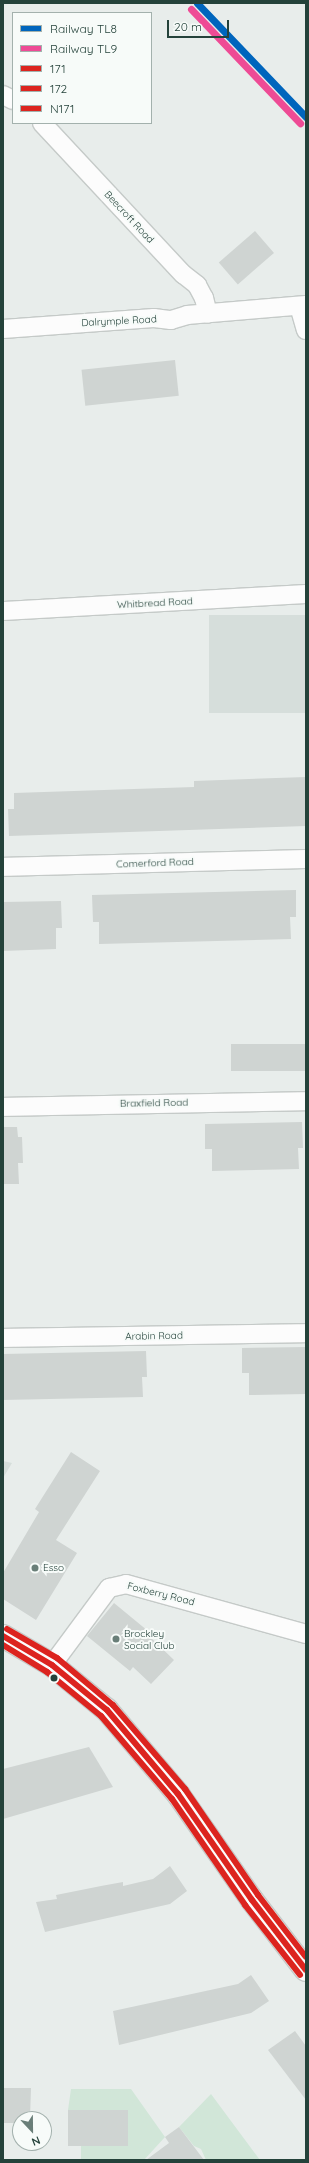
<!DOCTYPE html>
<html>
<head>
<meta charset="utf-8">
<style>
	body { margin:0 }
	#map { position:relative; width:309px; height:2163px; overflow:hidden; background:#e8edeb; font-family:Quicksand,sans-serif }
	div>[style] { position:absolute }
	.built>* { inset:0; background:#d6dedb; transform-origin:0 0 }
	.green>* { inset:0; background:#d1e6d8 }
	.building>* { inset:0; background:#cfd4d2; transform-origin:0 0 }
	.roads { filter:drop-shadow(1px 0 #c5cac8) drop-shadow(-1px 0 #c5cac8) drop-shadow(0 1px #c5cac8) drop-shadow(0 -1px #c5cac8) }
	.street>* { height:18px; margin:-9px; padding:0 9px; transform-origin:9px; border-radius:9px; background:#fcfcfc }
	.secondary>* { height:22px; margin:-11px; padding:0 11px; transform-origin:11px; border-radius:11px; background:#fcfcfc }
	.bus-1>* { height:6px; margin:-3px; padding:0 3px; transform-origin:3px; border-radius:3px; background:#dc241f }
	.bus-2>* { height:6px; margin:-3px; padding:0 3px; transform-origin:3px; border-radius:3px; background:#dc241f }
	.bus-3>* { height:6px; margin:-3px; padding:0 3px; transform-origin:3px; border-radius:3px; background:#dc241f }
	.rail-1>* { height:7px; margin:-3.5px; padding:0 3.5px; transform-origin:3.5px; border-radius:3.5px; background:#0065bd }
	.rail-2>* { height:7px; margin:-3.5px; padding:0 3.5px; transform-origin:3.5px; border-radius:3.5px; background:#ee4b95 }
	.dots>* { width:11px; height:11px; translate:-50% -50%; box-sizing:border-box; border:2px solid #f7fbf9; border-radius:50% }
	span { translate:-50% -50%; white-space:nowrap; text-align:center; line-height:1.15; -webkit-text-stroke:4px #f7fbf9; paint-order:stroke }
	.street-label { font-size:10px; color:#24423a }
	.poi-label { font-size:10px; color:#24423a }
	.left { translate:0 -50%; text-align:left }
	.frame { position:absolute; inset:0; border:4px solid #24423a; pointer-events:none }
	.legend { position:absolute; left:12px; top:12px; width:140px; height:112px; box-sizing:border-box; background:#f7fbf9; border:1px solid #a3b1ad; margin:0; padding:5px 7px; list-style:none; font-size:12px; color:#24423a }
	.legend li { display:flex; align-items:center; gap:8px; height:20px }
	.legend b { width:20px; border:1px solid #a3b1ad }
	.north { position:absolute; left:12px; top:2111px; width:40px; height:40px; box-sizing:border-box; background:#f7fbf9; border:1px solid #a3b1ad; border-radius:50%; rotate:158deg; font-size:11px; font-weight:700; line-height:16px; text-align:center; color:#24423a }
	.north::after { content:''; display:block; margin:auto; width:14px; height:18px; background:#697e78; clip-path:polygon(50% 0,100% 100%,50% 72%,0 100%) }
	.scale { position:absolute; left:167px; top:20px; width:62px; height:18px; box-sizing:border-box; border:2px solid #24423a; border-top:0; padding-left:5px; font-size:12px; line-height:14px; white-space:nowrap; color:#24423a; -webkit-text-stroke:3px #f7fbf9; paint-order:stroke }
</style>
</head>
<body>
<div id="map">
	<div class="built">
		<div style="left:306px;top:615px;width:98px;height:97px;rotate:90deg"></div>
		<div style="clip-path:polygon(3px 1461px,12px 1463px,3px 1478px)"></div>
	</div>
	<div class="green">
		<div style="clip-path:polygon(71px 2089px,131px 2089px,165px 2137px,144px 2160px,81px 2160px,81px 2146px,127px 2146px,128px 2110px,68px 2110px)"></div>
		<div style="clip-path:polygon(211px 2094px,228px 2117px,260px 2160px,206px 2160px,201px 2149px,194px 2146px,179px 2127px)"></div>
	</div>
	<div class="building">
		<div style="left:255px;top:231px;width:29px;height:48px;rotate:49deg"></div>
		<div style="left:175px;top:360px;width:36px;height:94px;rotate:84deg"></div>
		<div style="clip-path:polygon(306px 777px,306px 826px,9px 836px,8px 809px,14px 809px,14px 793px,194px 787px,194px 781px)"></div>
		<div style="clip-path:polygon(296px 890px,296px 917px,290px 917px,291px 939px,99px 944px,99px 922px,93px 922px,92px 895px)"></div>
		<div style="clip-path:polygon(61px 901px,62px 928px,56px 928px,56px 949px,3px 951px,3px 902px)"></div>
		<div style="left:306px;top:1044px;width:27px;height:75px;rotate:90deg"></div>
		<div style="clip-path:polygon(302px 1122px,303px 1148px,298px 1148px,299px 1169px,212px 1171px,212px 1149px,205px 1149px,205px 1124px)"></div>
		<div style="clip-path:polygon(3px 1127px,17px 1127px,18px 1137px,22px 1137px,23px 1163px,18px 1163px,19px 1184px,3px 1184px)"></div>
		<div style="clip-path:polygon(306px 1347px,306px 1394px,249px 1395px,249px 1373px,242px 1373px,242px 1348px)"></div>
		<div style="clip-path:polygon(146px 1351px,147px 1377px,142px 1377px,143px 1397px,3px 1400px,3px 1354px)"></div>
		<div style="clip-path:polygon(71px 1452px,100px 1471px,56px 1540px,77px 1553px,36px 1620px,3px 1599px,3px 1573px,39px 1512px,35px 1509px)"></div>
		<div style="clip-path:polygon(114px 1603px,148px 1631px,146px 1633px,174px 1660px,151px 1684px,133px 1667px,130px 1671px,87px 1636px)"></div>
		<div style="clip-path:polygon(89px 1747px,113px 1787px,3px 1819px,3px 1769px)"></div>
		<div style="clip-path:polygon(170px 1866px,187px 1891px,170px 1904px,45px 1932px,36px 1902px,57px 1899px,56px 1895px,101px 1886px,123px 1882px,123px 1886px,153px 1879px)"></div>
		<div style="clip-path:polygon(251px 1975px,269px 2001px,251px 2013px,119px 2045px,113px 2011px,238px 1984px)"></div>
		<div style="clip-path:polygon(295px 2031px,306px 2046px,306px 2100px,268px 2050px)"></div>
		<div style="clip-path:polygon(3px 2088px,31px 2088px,30px 2119px,20px 2119px,20px 2123px,3px 2123px)"></div>
		<div style="left:68px;top:2110px;width:60px;height:36px"></div>
		<div style="clip-path:polygon(179px 2127px,204px 2160px,146px 2160px,169px 2143px,165px 2137px)"></div>
	</div>
	<div class="roads">
		<div class="street">
			<div style="left:3px;top:95px;width:11px;rotate:27deg"></div>
			<div style="left:42px;top:123px;width:207px;rotate:47deg"></div>
			<div style="left:183px;top:274px;width:18px;rotate:38deg"></div>
			<div style="left:197px;top:285px;width:15px;rotate:62deg"></div>
			<div style="left:204px;top:298px;width:16px;rotate:76deg"></div>
			<div style="left:299px;top:306px;width:25px;rotate:74deg"></div>
			<div style="left:3px;top:329px;width:151px;rotate:-4.2deg"></div>
			<div style="left:154px;top:318px;width:17px;rotate:7deg"></div>
			<div style="left:171px;top:320px;width:17px;rotate:-17deg"></div>
			<div style="left:187px;top:315px;width:119px;rotate:-4.8deg"></div>
			<div style="left:3px;top:611px;width:303px;rotate:-3.2deg"></div>
			<div style="left:3px;top:867px;width:303px;rotate:-1.5deg"></div>
			<div style="left:3px;top:1107px;width:303px;rotate:-1.1deg"></div>
			<div style="left:3px;top:1338px;width:303px;rotate:-0.9deg"></div>
			<div style="left:52px;top:1665px;width:96px;rotate:-53.5deg"></div>
			<div style="left:109px;top:1588px;width:17px;rotate:-13deg"></div>
			<div style="left:126px;top:1584px;width:187px;rotate:15.5deg"></div>
		</div>
		<div class="secondary">
			<div style="left:3px;top:1636px;width:57px;rotate:30.6deg"></div>
			<div style="left:52px;top:1665px;width:71px;rotate:39.3deg"></div>
			<div style="left:107px;top:1710px;width:110px;rotate:49.8deg"></div>
			<div style="left:178px;top:1794px;width:129px;rotate:55.1deg"></div>
			<div style="left:252px;top:1900px;width:88px;rotate:52.4deg"></div>
		</div>
	</div>
	<div class="bus-1">
		<div style="left:3px;top:1636px;width:57px;rotate:30.6deg"></div>
		<div style="left:52px;top:1665px;width:71px;rotate:39.3deg"></div>
		<div style="left:107px;top:1710px;width:110px;rotate:49.8deg"></div>
		<div style="left:178px;top:1794px;width:129px;rotate:55.1deg"></div>
		<div style="left:252px;top:1900px;width:88px;rotate:52.4deg"></div>
	</div>
	<div class="bus-2">
		<div style="left:3px;top:1645px;width:52px;rotate:31.5deg"></div>
		<div style="left:47px;top:1672px;width:70px;rotate:39.2deg"></div>
		<div style="left:101px;top:1716px;width:109px;rotate:49.5deg"></div>
		<div style="left:172px;top:1799px;width:129px;rotate:55.4deg"></div>
		<div style="left:245px;top:1905px;width:89px;rotate:51.8deg"></div>
	</div>
	<div class="bus-3">
		<div style="left:7px;top:1629px;width:58px;rotate:30.1deg"></div>
		<div style="left:57px;top:1658px;width:73px;rotate:40deg"></div>
		<div style="left:113px;top:1705px;width:111px;rotate:49.4deg"></div>
		<div style="left:185px;top:1789px;width:129px;rotate:55.4deg"></div>
		<div style="left:258px;top:1895px;width:78px;rotate:52.3deg"></div>
	</div>
	<div class="rail-1">
		<div style="left:197px;top:3px;width:158px;rotate:46.3deg"></div>
	</div>
	<div class="rail-2">
		<div style="left:191px;top:9px;width:158px;rotate:46.3deg"></div>
	</div>
	<div class="dots">
		<div style="left:35px;top:1568px;background:#697e78"></div>
		<div style="left:116px;top:1639px;background:#697e78"></div>
		<div style="left:54px;top:1678px;background:#24423a"></div>
	</div>
	<div class="street-label">
		<span style="left:129px;top:217px;rotate:47deg">Beecroft Road</span>
		<span style="left:119px;top:321px;rotate:-3deg">Dalrymple Road</span>
		<span style="left:155px;top:603px;rotate:-3deg">Whitbread Road</span>
		<span style="left:155px;top:863px;rotate:-2deg">Comerford Road</span>
		<span style="left:154px;top:1103px;rotate:-1deg">Braxfield Road</span>
		<span style="left:154px;top:1336px;rotate:-1deg">Arabin Road</span>
		<span style="left:161px;top:1594px;rotate:14deg">Foxberry Road</span>
	</div>
	<div class="poi-label">
		<span class="left" style="left:43px;top:1568px">Esso</span>
		<span class="left" style="left:124px;top:1639px">Brockley<br>Social Club</span>
	</div>
	<div class="frame"></div>
	<ul class="legend">
	<li><b style="height:5px;background:#0065bd"></b>Railway TL8</li>
	<li><b style="height:5px;background:#ee4b95"></b>Railway TL9</li>
	<li><b style="height:5px;background:#dc241f"></b>171</li>
	<li><b style="height:5px;background:#dc241f"></b>172</li>
	<li><b style="height:5px;background:#dc241f"></b>N171</li>
	</ul>
	<div class="north">N</div>
	<div class="scale">20 m</div>
</div>
</body>
</html>
